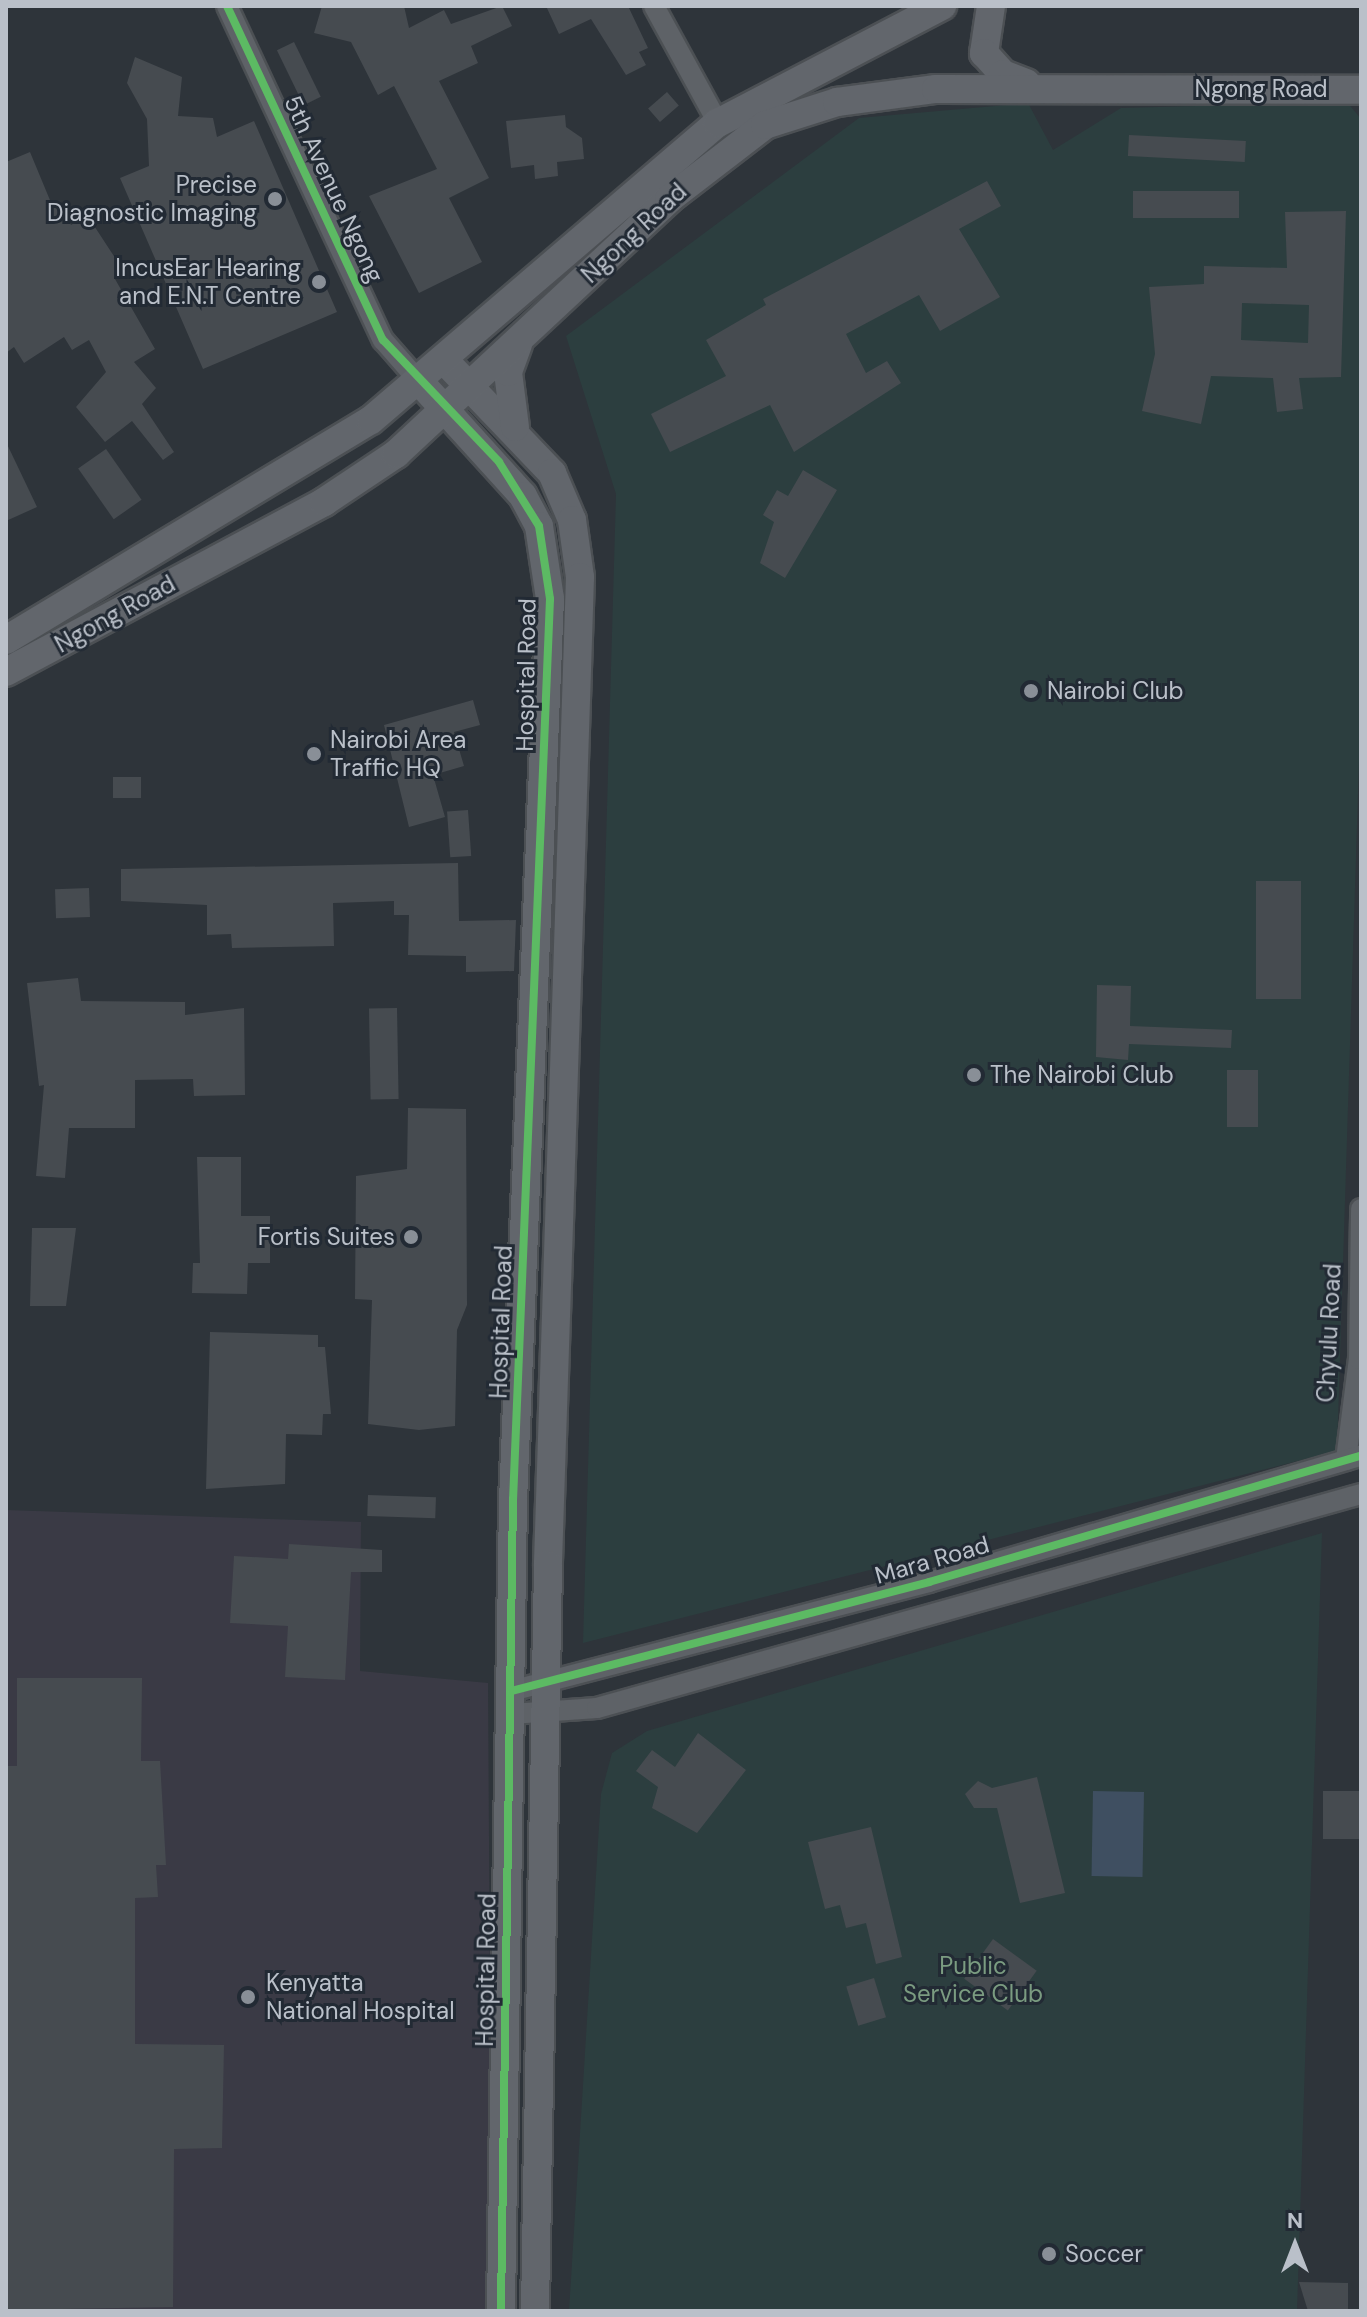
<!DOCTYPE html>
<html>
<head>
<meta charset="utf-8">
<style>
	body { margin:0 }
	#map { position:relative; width:1367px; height:2317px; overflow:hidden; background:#2e343a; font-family:"DM Sans",sans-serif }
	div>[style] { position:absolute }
	.medical>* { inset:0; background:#3a3a45 }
	.green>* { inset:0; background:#2c3e3f }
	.water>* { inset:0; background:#3f4f61; transform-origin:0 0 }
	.building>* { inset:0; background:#464b50; transform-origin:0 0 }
	.roads { filter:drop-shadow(2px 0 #4c5054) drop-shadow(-2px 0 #4c5054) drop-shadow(0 2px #4c5054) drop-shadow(0 -2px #4c5054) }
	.street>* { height:20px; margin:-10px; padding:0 10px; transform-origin:10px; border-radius:10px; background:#5e6267 }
	.secondary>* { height:28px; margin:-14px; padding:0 14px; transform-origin:14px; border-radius:14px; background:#62666c }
	.cycleway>* { height:8px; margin:-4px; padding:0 4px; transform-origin:4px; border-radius:4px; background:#5cba63 }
	.dots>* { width:22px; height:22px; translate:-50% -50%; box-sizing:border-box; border:4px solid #222a34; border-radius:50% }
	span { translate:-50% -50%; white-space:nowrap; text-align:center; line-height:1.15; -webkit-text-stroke:6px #222a34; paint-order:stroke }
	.street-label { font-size:24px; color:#bac0c9 }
	.poi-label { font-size:24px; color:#bac0c9 }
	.right { translate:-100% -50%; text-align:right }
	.left { translate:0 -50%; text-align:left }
	.park-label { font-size:24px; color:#7b9c81 }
	.frame { position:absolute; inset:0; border:8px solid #bac0c9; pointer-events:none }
	.north { position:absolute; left:1255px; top:2205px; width:80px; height:80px; -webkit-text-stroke:6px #222a34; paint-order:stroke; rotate:0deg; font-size:22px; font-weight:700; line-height:32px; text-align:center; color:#bac0c9 }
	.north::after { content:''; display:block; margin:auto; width:28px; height:36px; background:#bac0c9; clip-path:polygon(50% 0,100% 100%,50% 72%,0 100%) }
</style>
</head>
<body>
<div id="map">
	<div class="medical">
		<div style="clip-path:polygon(6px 1510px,361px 1522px,360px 1671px,488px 1683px,492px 2311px,6px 2311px)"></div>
	</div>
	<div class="green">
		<div style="clip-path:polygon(1347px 102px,1361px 119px,1361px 699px,1337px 1451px,583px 1643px,616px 494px,566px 336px,859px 118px,1028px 103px,1053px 150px,1121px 108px)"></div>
		<div style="clip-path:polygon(1322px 1533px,1297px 2311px,569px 2311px,601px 1794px,612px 1753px,647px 1731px)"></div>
	</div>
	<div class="water">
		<div style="left:1093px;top:1791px;width:51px;height:85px;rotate:1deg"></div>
	</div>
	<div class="building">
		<div style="clip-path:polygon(322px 6px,404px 6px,409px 28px,444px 10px,451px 24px,502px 6px,512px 26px,471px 46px,478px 63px,439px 81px,489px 178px,449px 198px,482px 262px,419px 293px,369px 196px,437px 169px,394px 86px,378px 95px,351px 42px,314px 33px)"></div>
		<div style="clip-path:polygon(546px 6px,628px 6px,648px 48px,639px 52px,646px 65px,626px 75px,591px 19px,559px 34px)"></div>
		<div style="left:294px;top:42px;width:61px;height:19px;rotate:64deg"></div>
		<div style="clip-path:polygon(135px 57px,182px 77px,178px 116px,213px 118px,217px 137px,254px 121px,337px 312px,203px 369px,120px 178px,149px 166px,147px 119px,127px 83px)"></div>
		<div style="left:667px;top:92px;width:18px;height:25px;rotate:49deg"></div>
		<div style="clip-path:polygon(565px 115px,566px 127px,582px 138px,584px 159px,557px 162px,558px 176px,535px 179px,534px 165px,511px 168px,506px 121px)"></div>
		<div style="left:1129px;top:135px;width:117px;height:21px;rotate:3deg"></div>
		<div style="clip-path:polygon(30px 152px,52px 205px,60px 201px,71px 225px,87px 215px,125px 273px,115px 279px,155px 349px,134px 362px,156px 388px,142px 404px,174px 452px,163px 460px,132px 421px,105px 442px,76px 407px,106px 372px,89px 340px,72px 350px,64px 337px,24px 363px,14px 347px,6px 353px,6px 162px)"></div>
		<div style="clip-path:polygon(987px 181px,1001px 206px,959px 229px,1000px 297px,940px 331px,919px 295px,846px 334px,866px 373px,887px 361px,901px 383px,794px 452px,770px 405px,670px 452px,651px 414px,726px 376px,706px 340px,766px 305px,763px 299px)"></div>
		<div style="left:1133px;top:191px;width:106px;height:27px"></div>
		<div style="clip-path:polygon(evenodd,1346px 211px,1341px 377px,1299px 378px,1303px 409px,1277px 412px,1273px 378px,1211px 376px,1201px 424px,1142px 411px,1155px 354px,1149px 287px,1204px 284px,1204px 266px,1287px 268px,1285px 212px,1346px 211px,1242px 303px,1309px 305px,1308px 343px,1241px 340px,1242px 303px)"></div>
		<div style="clip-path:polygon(6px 442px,37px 507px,6px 521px)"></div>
		<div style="left:106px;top:449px;width:62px;height:34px;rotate:55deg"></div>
		<div style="clip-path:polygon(803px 470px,837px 490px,785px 578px,760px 563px,774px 522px,763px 515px,777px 490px,788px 496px)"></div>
		<div style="clip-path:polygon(473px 700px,480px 725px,454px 732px,464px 766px,433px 775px,445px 817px,409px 827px,384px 725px)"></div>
		<div style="left:113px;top:777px;width:28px;height:21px"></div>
		<div style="left:468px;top:810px;width:46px;height:21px;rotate:86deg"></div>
		<div style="clip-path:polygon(458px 863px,459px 921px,516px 920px,514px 971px,466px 972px,466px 956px,408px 955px,409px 915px,394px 915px,394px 901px,333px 903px,334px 946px,232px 948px,231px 934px,207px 935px,207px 905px,121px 901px,121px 869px)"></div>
		<div style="left:1256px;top:881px;width:45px;height:118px"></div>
		<div style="left:89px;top:888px;width:29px;height:34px;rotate:88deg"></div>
		<div style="clip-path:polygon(78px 978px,81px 1001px,185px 1002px,185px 1015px,244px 1008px,245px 1095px,194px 1096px,193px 1079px,135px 1080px,135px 1128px,69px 1128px,65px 1178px,36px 1176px,44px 1085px,39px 1086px,27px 983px)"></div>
		<div style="clip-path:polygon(1097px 985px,1131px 986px,1130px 1026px,1232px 1030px,1231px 1048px,1129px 1044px,1128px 1060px,1096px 1057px)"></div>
		<div style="left:397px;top:1008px;width:91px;height:28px;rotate:89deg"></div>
		<div style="left:1227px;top:1070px;width:31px;height:57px"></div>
		<div style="clip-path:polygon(408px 1108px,466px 1109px,467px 1305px,457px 1330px,455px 1426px,419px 1430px,368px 1424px,372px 1300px,355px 1299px,356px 1176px,407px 1169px)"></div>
		<div style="clip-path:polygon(197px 1157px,241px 1157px,241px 1216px,270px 1216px,270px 1263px,248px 1263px,247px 1294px,192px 1293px,193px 1263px,200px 1263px)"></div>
		<div style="clip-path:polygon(32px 1228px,76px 1228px,66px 1306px,30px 1306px)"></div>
		<div style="clip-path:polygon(210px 1332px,318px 1335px,318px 1347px,325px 1347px,331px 1414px,323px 1414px,322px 1435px,286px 1434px,285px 1484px,206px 1489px)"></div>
		<div style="left:368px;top:1495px;width:68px;height:21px;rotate:2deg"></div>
		<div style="clip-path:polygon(289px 1544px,382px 1550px,382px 1572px,351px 1572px,345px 1680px,285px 1677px,288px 1626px,230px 1623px,234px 1556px,288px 1559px)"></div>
		<div style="clip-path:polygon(17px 1678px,142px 1678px,141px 1761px,160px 1761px,166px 1865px,156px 1865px,158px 1897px,135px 1898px,135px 2044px,224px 2045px,222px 2148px,174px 2149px,173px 2307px,6px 2310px,6px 1766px,17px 1766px)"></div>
		<div style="clip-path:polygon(698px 1733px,746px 1770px,697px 1833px,652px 1808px,658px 1787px,636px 1771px,652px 1750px,675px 1767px)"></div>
		<div style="clip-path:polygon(1037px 1777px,1065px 1893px,1020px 1903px,997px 1808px,974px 1808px,965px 1794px,978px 1781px,992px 1788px)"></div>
		<div style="left:1323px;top:1791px;width:38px;height:48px"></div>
		<div style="clip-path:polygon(871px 1827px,902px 1957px,876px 1964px,866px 1923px,846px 1928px,840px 1905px,825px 1909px,808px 1842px)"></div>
		<div style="left:993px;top:1939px;width:54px;height:49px;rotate:36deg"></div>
		<div style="left:874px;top:1978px;width:41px;height:29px;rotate:73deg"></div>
		<div style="clip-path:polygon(1299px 2282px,1348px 2283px,1348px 2311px,1308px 2311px)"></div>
	</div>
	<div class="roads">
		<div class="street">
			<div style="left:227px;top:6px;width:369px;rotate:65deg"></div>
			<div style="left:383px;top:340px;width:53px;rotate:48.8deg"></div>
			<div style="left:654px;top:6px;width:133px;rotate:61.3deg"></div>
			<div style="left:1346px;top:1460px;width:102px;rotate:-82.7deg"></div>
			<div style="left:1359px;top:1359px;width:150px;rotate:-89.2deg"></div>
			<div style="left:511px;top:1691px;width:432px;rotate:-14.6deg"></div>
			<div style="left:929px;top:1582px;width:450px;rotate:-16.3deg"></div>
			<div style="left:511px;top:1714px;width:86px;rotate:-4deg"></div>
			<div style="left:597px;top:1708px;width:793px;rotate:-15.65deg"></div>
		</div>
		<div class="secondary">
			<div style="left:991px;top:6px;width:48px;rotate:98.5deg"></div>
			<div style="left:984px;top:53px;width:28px;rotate:48deg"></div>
			<div style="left:1003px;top:74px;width:25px;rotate:21deg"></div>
			<div style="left:443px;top:359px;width:158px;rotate:46.3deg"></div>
			<div style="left:552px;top:473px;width:51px;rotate:66.9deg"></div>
			<div style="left:572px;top:520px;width:58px;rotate:82deg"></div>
			<div style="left:580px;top:577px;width:989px;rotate:91.86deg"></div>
			<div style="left:548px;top:1565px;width:746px;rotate:91deg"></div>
			<div style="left:418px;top:380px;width:156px;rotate:47.8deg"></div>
			<div style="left:523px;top:496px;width:34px;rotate:62deg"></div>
			<div style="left:539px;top:526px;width:74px;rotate:81.4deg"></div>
			<div style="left:550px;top:599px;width:901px;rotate:92.35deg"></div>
			<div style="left:513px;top:1499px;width:812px;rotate:90.85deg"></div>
			<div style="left:515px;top:427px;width:55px;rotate:-97.3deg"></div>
			<div style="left:508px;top:372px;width:29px;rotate:-70deg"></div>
			<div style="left:6px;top:640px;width:426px;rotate:-31.1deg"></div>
			<div style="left:371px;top:420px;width:457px;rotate:-40.6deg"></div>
			<div style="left:718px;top:123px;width:253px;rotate:-27.6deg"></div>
			<div style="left:6px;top:672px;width:361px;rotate:-28.1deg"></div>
			<div style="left:324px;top:502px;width:87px;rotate:-33.7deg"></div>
			<div style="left:396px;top:454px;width:374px;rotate:-43deg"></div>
			<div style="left:669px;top:199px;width:121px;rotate:-37.6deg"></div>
			<div style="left:765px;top:125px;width:76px;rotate:-17.7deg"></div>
			<div style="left:837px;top:102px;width:100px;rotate:-7.5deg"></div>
			<div style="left:936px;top:89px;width:425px;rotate:0.1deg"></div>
		</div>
	</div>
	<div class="cycleway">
		<div style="left:227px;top:6px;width:369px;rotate:65deg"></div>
		<div style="left:383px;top:340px;width:168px;rotate:46.4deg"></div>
		<div style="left:499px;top:462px;width:75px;rotate:58deg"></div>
		<div style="left:539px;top:526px;width:74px;rotate:81.4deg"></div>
		<div style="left:550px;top:599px;width:901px;rotate:92.35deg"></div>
		<div style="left:513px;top:1499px;width:812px;rotate:90.85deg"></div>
		<div style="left:511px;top:1691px;width:432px;rotate:-14.6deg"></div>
		<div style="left:929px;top:1582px;width:450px;rotate:-16.3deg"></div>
	</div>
	<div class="dots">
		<div style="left:275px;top:199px;background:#898f97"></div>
		<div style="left:319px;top:282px;background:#898f97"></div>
		<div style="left:1031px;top:691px;background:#898f97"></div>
		<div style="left:314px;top:754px;background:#898f97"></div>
		<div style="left:974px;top:1075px;background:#898f97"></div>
		<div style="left:411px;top:1237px;background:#898f97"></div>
		<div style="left:248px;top:1997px;background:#898f97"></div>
		<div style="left:1049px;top:2254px;background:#898f97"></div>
	</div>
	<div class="street-label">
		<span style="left:1261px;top:89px">Ngong Road</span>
		<span style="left:334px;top:189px;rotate:65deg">5th Avenue Ngong</span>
		<span style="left:634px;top:233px;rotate:-43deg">Ngong Road</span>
		<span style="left:115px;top:614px;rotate:-29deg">Ngong Road</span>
		<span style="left:526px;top:675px;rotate:-89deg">Hospital Road</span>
		<span style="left:501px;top:1322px;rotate:-88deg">Hospital Road</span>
		<span style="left:1329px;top:1333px;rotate:-87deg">Chyulu Road</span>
		<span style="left:932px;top:1560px;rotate:-16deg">Mara Road</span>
		<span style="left:486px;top:1970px;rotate:-89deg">Hospital Road</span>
	</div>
	<div class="poi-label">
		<span class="right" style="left:257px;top:199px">Precise<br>Diagnostic Imaging</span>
		<span class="right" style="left:301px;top:282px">IncusEar Hearing<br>and E.N.T Centre</span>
		<span class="left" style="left:1047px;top:691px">Nairobi Club</span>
		<span class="left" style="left:330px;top:754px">Nairobi Area<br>Traffic HQ</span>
		<span class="left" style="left:990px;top:1075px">The Nairobi Club</span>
		<span class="right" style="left:395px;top:1237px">Fortis Suites</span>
		<span class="left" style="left:266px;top:1997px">Kenyatta<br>National Hospital</span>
		<span class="left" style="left:1065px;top:2254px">Soccer</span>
	</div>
	<div class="park-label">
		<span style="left:973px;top:1980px">Public<br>Service Club</span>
	</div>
	<div class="frame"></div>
	<div class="north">N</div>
</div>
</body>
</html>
